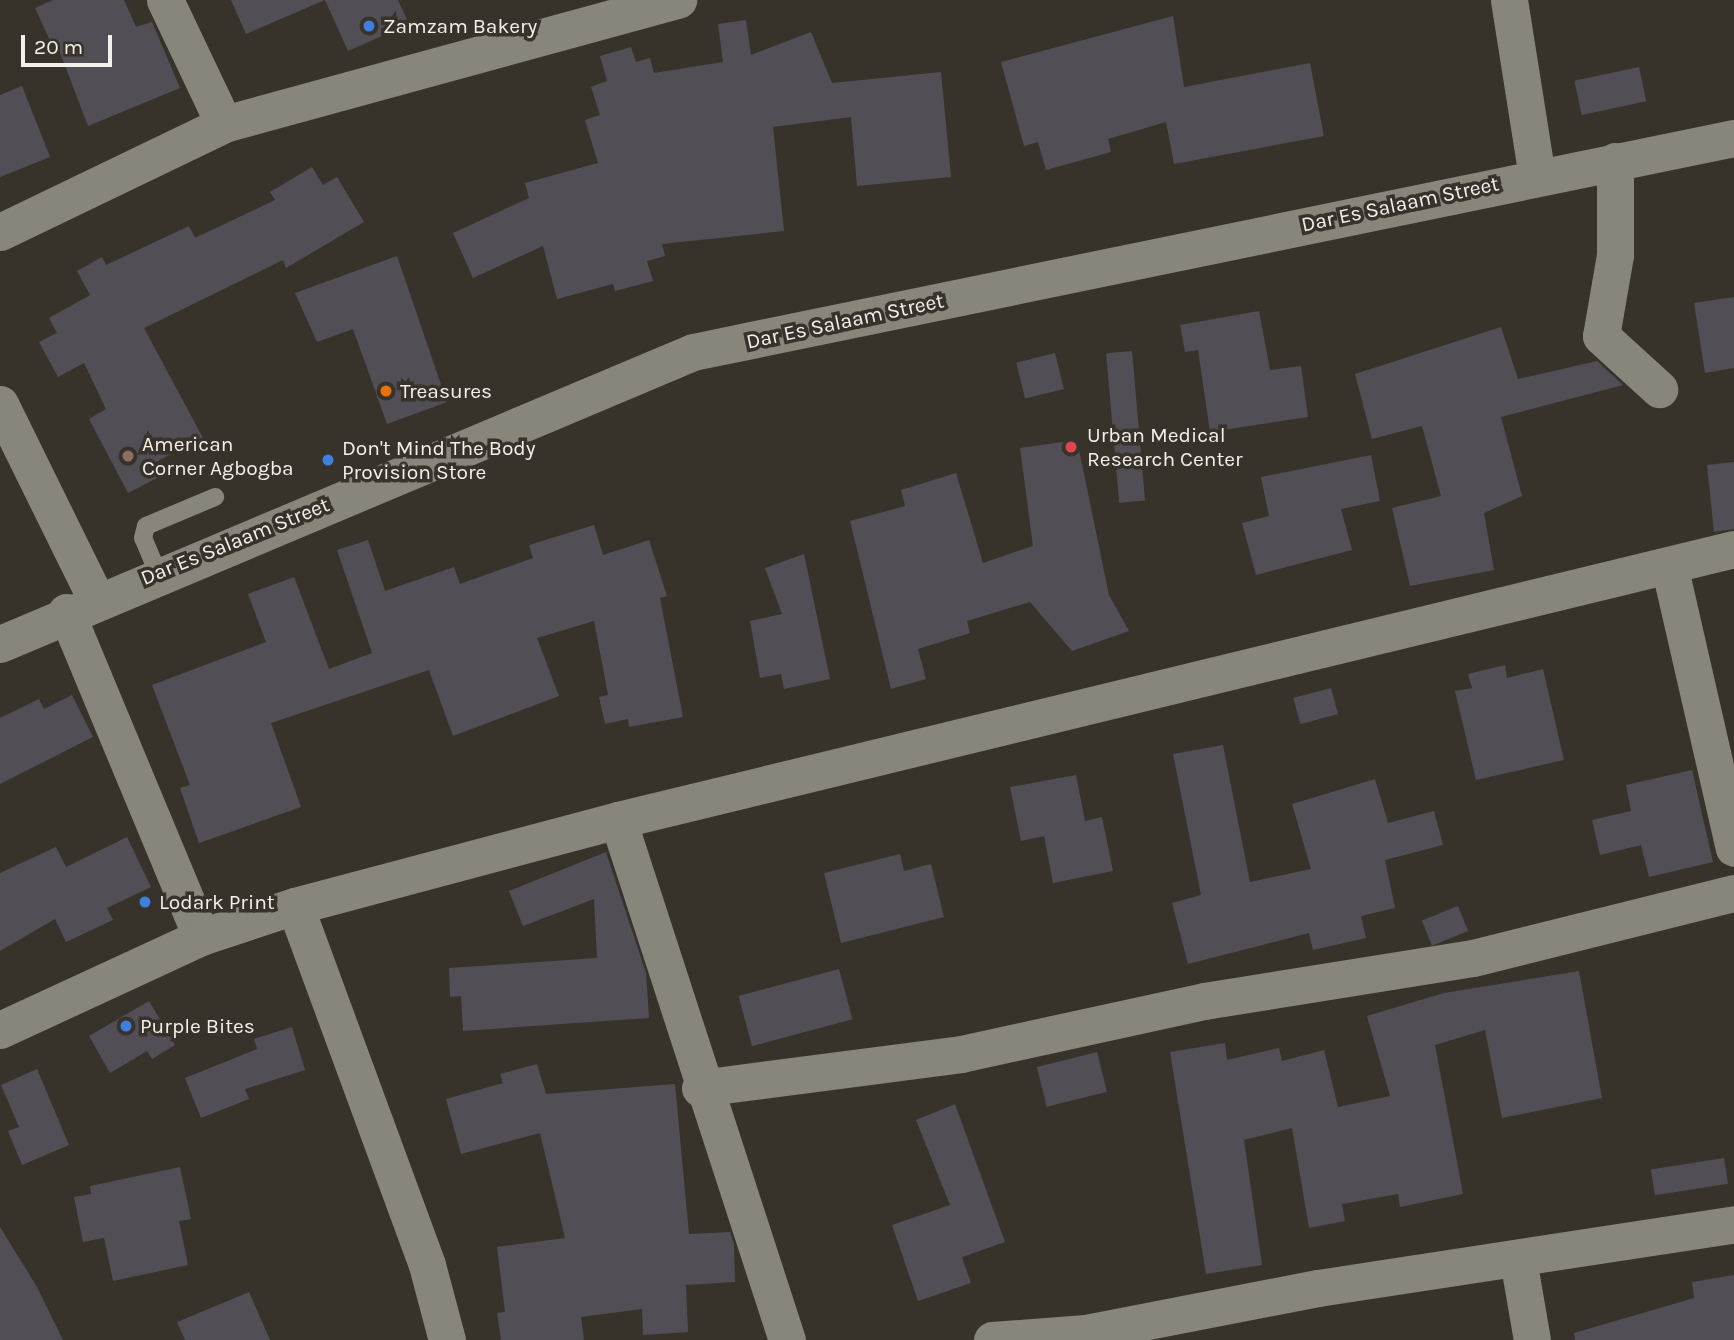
<!DOCTYPE html>
<html>
<head>
<meta charset="utf-8">
<style>
	body { margin:0 }
	#map { position:relative; width:1734px; height:1340px; overflow:hidden; background:#37332b; font-family:Karla,sans-serif }
	div>[style] { position:absolute }
	.building>* { inset:0; background:#524e56; transform-origin:0 0 }
	.lane>* { height:18px; margin:-9px; padding:0 9px; transform-origin:9px; border-radius:9px; background:#88857b }
	.street>* { height:37px; margin:-18.5px; padding:0 18.5px; transform-origin:18.5px; border-radius:18.5px; background:#88857b }
	.dots>* { width:19px; height:19px; translate:-50% -50%; box-sizing:border-box; border:4px solid #37332b; border-radius:50% }
	span { translate:-50% -50%; white-space:nowrap; text-align:center; line-height:1.15; -webkit-text-stroke:7px #37332b; paint-order:stroke }
	.poi-label { font-size:21px; color:#f2f0eb }
	.left { translate:0 -50%; text-align:left }
	.street-label { font-size:21px; color:#f2f0eb }
	.scale { position:absolute; left:21px; top:35px; width:91px; height:32px; box-sizing:border-box; border:4px solid #f2f0eb; border-top:0; padding-left:9px; font-size:21px; line-height:24px; white-space:nowrap; color:#f2f0eb; -webkit-text-stroke:5px #37332b; paint-order:stroke }
</style>
</head>
<body>
<div id="map">
	<div class="building">
		<div style="clip-path:polygon(53px 0,124px 0,136px 27px,152px 22px,180px 88px,88px 126px,56px 42px,52px 45px,35px 8px)"></div>
		<div style="clip-path:polygon(231px 0,398px 0,409px 24px,348px 51px,325px 0,246px 34px)"></div>
		<div style="clip-path:polygon(1173px 16px,1184px 87px,1310px 63px,1324px 136px,1174px 164px,1166px 122px,1108px 139px,1111px 152px,1046px 170px,1038px 142px,1024px 146px,1001px 62px)"></div>
		<div style="clip-path:polygon(746px 20px,751px 55px,811px 32px,832px 83px,941px 72px,951px 177px,857px 186px,851px 117px,773px 127px,784px 231px,662px 244px,665px 256px,647px 261px,653px 281px,615px 291px,613px 284px,557px 299px,543px 246px,473px 278px,453px 233px,529px 198px,525px 183px,598px 163px,585px 120px,600px 115px,591px 87px,607px 81px,600px 56px,631px 47px,636px 62px,650px 58px,654px 73px,723px 62px,718px 24px)"></div>
		<div style="left:1639px;top:67px;width:35px;height:66px;rotate:78deg"></div>
		<div style="clip-path:polygon(22px 86px,50px 157px,0 177px,0 95px)"></div>
		<div style="clip-path:polygon(312px 167px,323px 185px,337px 177px,364px 222px,286px 268px,283px 260px,144px 328px,203px 438px,152px 464px,159px 477px,128px 493px,89px 419px,106px 409px,84px 363px,58px 377px,39px 342px,57px 333px,49px 318px,90px 295px,77px 271px,102px 257px,106px 265px,189px 226px,195px 238px,275px 200px,270px 192px)"></div>
		<div style="clip-path:polygon(397px 256px,447px 402px,387px 424px,353px 329px,317px 342px,295px 293px)"></div>
		<div style="clip-path:polygon(1734px 297px,1734px 368px,1705px 373px,1694px 303px)"></div>
		<div style="clip-path:polygon(1259px 311px,1270px 370px,1301px 366px,1308px 417px,1210px 432px,1198px 350px,1185px 352px,1180px 325px)"></div>
		<div style="clip-path:polygon(1501px 327px,1518px 379px,1597px 361px,1623px 385px,1501px 417px,1522px 496px,1484px 513px,1494px 570px,1410px 586px,1392px 508px,1441px 496px,1422px 426px,1372px 439px,1355px 374px)"></div>
		<div style="left:1132px;top:351px;width:150px;height:26px;rotate:85deg"></div>
		<div style="left:1055px;top:353px;width:37px;height:40px;rotate:76deg"></div>
		<div style="clip-path:polygon(1077px 440px,1109px 595px,1129px 631px,1072px 651px,1030px 602px,967px 621px,970px 633px,918px 649px,926px 679px,891px 689px,850px 521px,905px 506px,901px 490px,956px 473px,983px 563px,1033px 546px,1020px 448px)"></div>
		<div style="clip-path:polygon(1371px 455px,1380px 501px,1341px 509px,1352px 550px,1256px 575px,1242px 523px,1269px 516px,1261px 477px)"></div>
		<div style="clip-path:polygon(1734px 462px,1734px 529px,1714px 532px,1707px 465px)"></div>
		<div style="clip-path:polygon(594px 525px,603px 555px,649px 540px,667px 596px,660px 598px,683px 717px,629px 727px,628px 719px,605px 724px,599px 697px,608px 695px,594px 621px,537px 638px,559px 696px,453px 736px,429px 670px,271px 723px,301px 807px,199px 843px,180px 788px,190px 785px,152px 685px,266px 642px,248px 594px,294px 577px,329px 669px,372px 653px,337px 550px,368px 540px,385px 591px,454px 567px,460px 584px,533px 558px,529px 545px)"></div>
		<div style="clip-path:polygon(804px 554px,830px 679px,784px 689px,781px 674px,760px 678px,750px 621px,782px 614px,765px 568px)"></div>
		<div style="clip-path:polygon(1505px 665px,1507px 678px,1543px 669px,1564px 760px,1476px 780px,1455px 691px,1472px 688px,1468px 674px)"></div>
		<div style="left:1331px;top:688px;width:27px;height:39px;rotate:75deg"></div>
		<div style="clip-path:polygon(72px 695px,93px 737px,0 784px,0 718px,39px 699px,44px 709px)"></div>
		<div style="clip-path:polygon(1223px 745px,1250px 882px,1311px 869px,1292px 804px,1375px 779px,1388px 823px,1434px 811px,1443px 845px,1385px 860px,1395px 908px,1361px 916px,1366px 938px,1313px 950px,1309px 933px,1188px 964px,1172px 903px,1201px 895px,1173px 754px)"></div>
		<div style="clip-path:polygon(1692px 770px,1713px 862px,1649px 877px,1641px 845px,1600px 855px,1592px 820px,1631px 811px,1626px 785px)"></div>
		<div style="clip-path:polygon(1076px 775px,1085px 821px,1102px 817px,1113px 871px,1053px 883px,1044px 836px,1021px 841px,1010px 787px)"></div>
		<div style="clip-path:polygon(127px 837px,151px 887px,107px 908px,113px 920px,66px 942px,55px 919px,0 951px,0 873px,56px 847px,66px 867px)"></div>
		<div style="clip-path:polygon(606px 852px,646px 973px,649px 1018px,463px 1031px,461px 996px,450px 997px,449px 968px,597px 958px,594px 899px,523px 926px,509px 891px)"></div>
		<div style="clip-path:polygon(900px 854px,904px 871px,931px 864px,944px 917px,841px 943px,824px 873px)"></div>
		<div style="left:1458px;top:906px;width:27px;height:39px;rotate:68deg"></div>
		<div style="left:839px;top:969px;width:52px;height:104px;rotate:75deg"></div>
		<div style="clip-path:polygon(1579px 971px,1602px 1098px,1502px 1118px,1485px 1030px,1435px 1045px,1463px 1194px,1400px 1207px,1398px 1194px,1342px 1204px,1345px 1221px,1309px 1228px,1292px 1128px,1244px 1140px,1262px 1265px,1206px 1274px,1170px 1052px,1225px 1043px,1227px 1060px,1279px 1048px,1282px 1061px,1324px 1050px,1338px 1107px,1390px 1096px,1367px 1016px,1444px 993px)"></div>
		<div style="clip-path:polygon(149px 1001px,175px 1045px,152px 1059px,147px 1051px,110px 1073px,89px 1036px)"></div>
		<div style="clip-path:polygon(292px 1027px,305px 1070px,245px 1089px,249px 1099px,201px 1118px,185px 1078px,257px 1049px,254px 1039px)"></div>
		<div style="left:1097px;top:1052px;width:41px;height:62px;rotate:76deg"></div>
		<div style="clip-path:polygon(537px 1064px,546px 1094px,675px 1084px,689px 1234px,730px 1232px,734px 1244px,735px 1282px,686px 1285px,688px 1332px,643px 1335px,642px 1309px,581px 1317px,584px 1340px,501px 1340px,497px 1313px,505px 1312px,497px 1247px,565px 1238px,540px 1133px,461px 1154px,446px 1099px,503px 1083px,500px 1074px)"></div>
		<div style="clip-path:polygon(37px 1069px,69px 1145px,22px 1165px,8px 1131px,19px 1127px,1px 1085px)"></div>
		<div style="clip-path:polygon(955px 1104px,1005px 1242px,962px 1257px,971px 1283px,918px 1301px,892px 1225px,950px 1205px,916px 1120px)"></div>
		<div style="left:1724px;top:1158px;width:26px;height:74px;rotate:81deg"></div>
		<div style="clip-path:polygon(180px 1167px,191px 1219px,179px 1221px,188px 1265px,113px 1281px,104px 1238px,83px 1242px,74px 1197px,91px 1194px,90px 1186px)"></div>
		<div style="clip-path:polygon(0 1227px,37px 1287px,63px 1340px,0 1340px)"></div>
		<div style="clip-path:polygon(1734px 1275px,1734px 1340px,1575px 1340px,1574px 1333px,1694px 1298px,1692px 1282px)"></div>
		<div style="clip-path:polygon(249px 1292px,270px 1340px,185px 1340px,177px 1322px)"></div>
	</div>
	<div class="lane">
		<div style="left:158px;top:573px;width:38px;rotate:-113deg"></div>
		<div style="left:143px;top:538px;width:12px;rotate:-76deg"></div>
		<div style="left:146px;top:526px;width:75px;rotate:-22.8deg"></div>
	</div>
	<div class="street">
		<div style="left:165px;top:0;width:137px;rotate:64.6deg"></div>
		<div style="left:1509px;top:0;width:178px;rotate:81deg"></div>
		<div style="left:1615px;top:161px;width:94px;rotate:90deg"></div>
		<div style="left:1615px;top:255px;width:82px;rotate:99.8deg"></div>
		<div style="left:1601px;top:336px;width:79px;rotate:42.4deg"></div>
		<div style="left:0;top:232px;width:249px;rotate:-25.7deg"></div>
		<div style="left:224px;top:124px;width:471px;rotate:-15.3deg"></div>
		<div style="left:0;top:404px;width:217px;rotate:63.8deg"></div>
		<div style="left:1669px;top:565px;width:290px;rotate:77.1deg"></div>
		<div style="left:66px;top:612px;width:352px;rotate:67.4deg"></div>
		<div style="left:0;top:644px;width:752px;rotate:-22.85deg"></div>
		<div style="left:693px;top:352px;width:1063px;rotate:-11.62deg"></div>
		<div style="left:618px;top:820px;width:547px;rotate:72deg"></div>
		<div style="left:295px;top:906px;width:382px;rotate:69.8deg"></div>
		<div style="left:427px;top:1265px;width:78px;rotate:75.1deg"></div>
		<div style="left:0;top:1030px;width:221px;rotate:-24.8deg"></div>
		<div style="left:201px;top:937px;width:99px;rotate:-18.3deg"></div>
		<div style="left:295px;top:906px;width:334px;rotate:-14.9deg"></div>
		<div style="left:618px;top:820px;width:1148px;rotate:-13.65deg"></div>
		<div style="left:700px;top:1088px;width:263px;rotate:-7.4deg"></div>
		<div style="left:961px;top:1054px;width:249px;rotate:-12.3deg"></div>
		<div style="left:1204px;top:1001px;width:272px;rotate:-9.1deg"></div>
		<div style="left:1473px;top:958px;width:269px;rotate:-14deg"></div>
		<div style="left:1518px;top:1259px;width:82px;rotate:80.2deg"></div>
		<div style="left:992px;top:1340px;width:94px;rotate:-4.3deg"></div>
		<div style="left:1086px;top:1333px;width:236px;rotate:-11deg"></div>
		<div style="left:1318px;top:1288px;width:421px;rotate:-8.7deg"></div>
	</div>
	<div class="dots">
		<div style="left:369px;top:26px;background:#3f7fe0"></div>
		<div style="left:386px;top:391px;background:#e8710a"></div>
		<div style="left:1071px;top:447px;background:#e0444e"></div>
		<div style="left:128px;top:456px;background:#8d6e63"></div>
		<div style="left:328px;top:460px;background:#3f7fe0"></div>
		<div style="left:145px;top:902px;background:#3f7fe0"></div>
		<div style="left:126px;top:1026px;background:#3f7fe0"></div>
	</div>
	<div class="poi-label">
		<span class="left" style="left:383px;top:26px">Zamzam Bakery</span>
		<span class="left" style="left:400px;top:391px">Treasures</span>
		<span class="left" style="left:1087px;top:447px">Urban Medical<br>Research Center</span>
		<span class="left" style="left:142px;top:456px">American<br>Corner Agbogba</span>
		<span class="left" style="left:342px;top:460px">Don't Mind The Body<br>Provision Store</span>
		<span class="left" style="left:159px;top:902px">Lodark Print</span>
		<span class="left" style="left:140px;top:1026px">Purple Bites</span>
	</div>
	<div class="street-label">
		<span style="left:1400px;top:204px;rotate:-12deg">Dar Es Salaam Street</span>
		<span style="left:845px;top:321px;rotate:-12deg">Dar Es Salaam Street</span>
		<span style="left:235px;top:541px;rotate:-22deg">Dar Es Salaam Street</span>
	</div>
	<div class="scale">20 m</div>
</div>
</body>
</html>
